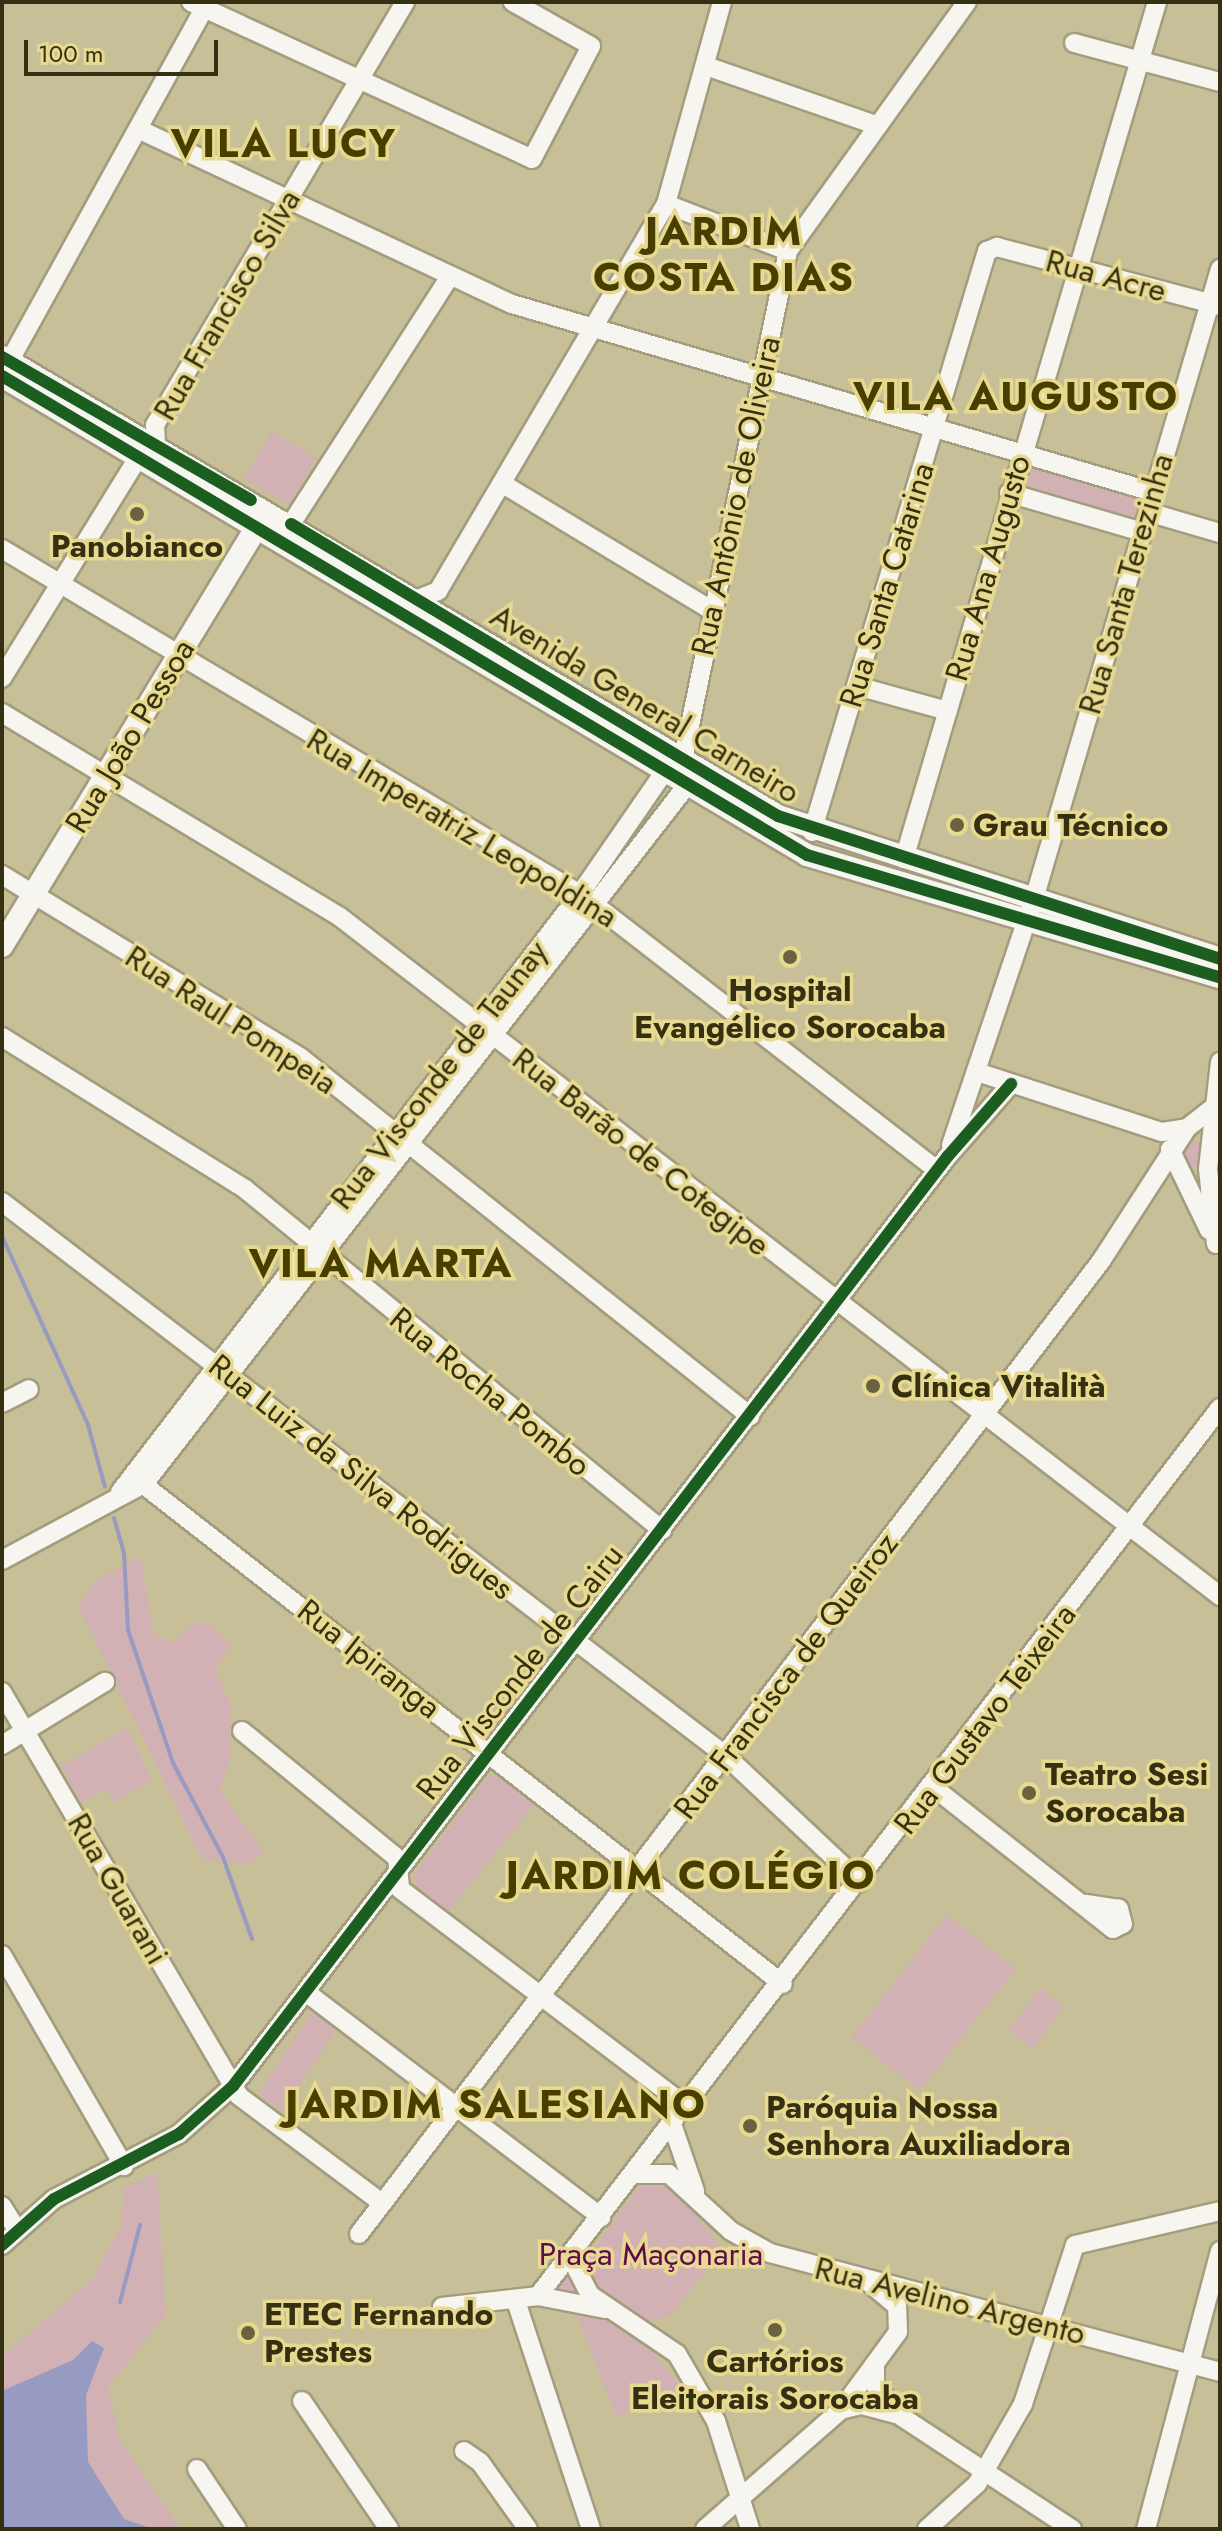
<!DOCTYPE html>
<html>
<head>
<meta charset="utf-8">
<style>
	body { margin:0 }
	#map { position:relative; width:1222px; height:2531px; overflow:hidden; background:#c6bf98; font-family:Jost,sans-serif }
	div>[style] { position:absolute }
	.green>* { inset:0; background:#d2b1b4; transform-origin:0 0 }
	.round { border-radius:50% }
	.water>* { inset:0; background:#989bc1 }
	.stream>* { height:4px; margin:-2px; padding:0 2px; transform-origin:2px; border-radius:2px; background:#989bc1 }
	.roads { filter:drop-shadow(2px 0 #a39d7e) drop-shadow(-2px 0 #a39d7e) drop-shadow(0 2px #a39d7e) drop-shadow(0 -2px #a39d7e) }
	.minor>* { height:18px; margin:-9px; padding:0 9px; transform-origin:9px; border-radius:9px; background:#f6f5f0 }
	.major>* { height:22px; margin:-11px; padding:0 11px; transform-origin:11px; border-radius:11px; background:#f6f5f0 }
	.cycleway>* { height:12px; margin:-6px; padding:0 6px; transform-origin:6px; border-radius:6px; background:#1b5e20 }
	.dots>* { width:22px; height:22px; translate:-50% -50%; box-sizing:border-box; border:4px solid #e7d990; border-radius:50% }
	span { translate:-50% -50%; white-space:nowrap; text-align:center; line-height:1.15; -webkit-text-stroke:7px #e7d990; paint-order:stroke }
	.street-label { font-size:32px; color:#363012 }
	.poi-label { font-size:32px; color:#363012; font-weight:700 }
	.left { translate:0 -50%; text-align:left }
	.park-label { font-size:32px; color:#5e0b4d }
	.district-label { font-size:40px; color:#483e00; font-weight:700; letter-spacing:2px }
	.frame { position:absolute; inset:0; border:4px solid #363012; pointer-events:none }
	.scale { position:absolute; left:24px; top:40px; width:194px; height:36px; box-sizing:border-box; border:4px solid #363012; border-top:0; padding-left:10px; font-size:24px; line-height:28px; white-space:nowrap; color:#363012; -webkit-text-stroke:6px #e7d990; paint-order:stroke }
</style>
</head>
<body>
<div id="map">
	<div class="green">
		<div style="left:271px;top:432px;width:52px;height:54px;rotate:30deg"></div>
		<div style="clip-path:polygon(1031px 464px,1137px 496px,1137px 515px,1130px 520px,1026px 486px)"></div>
		<div class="round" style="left:1180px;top:1141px;width:26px;height:26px"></div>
		<div style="clip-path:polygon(140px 1556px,154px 1635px,174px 1642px,193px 1622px,211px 1625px,231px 1646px,215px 1668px,231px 1705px,230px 1761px,220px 1790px,264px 1852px,248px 1864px,202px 1859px,78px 1605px,94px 1582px)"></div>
		<div style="clip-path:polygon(128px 1728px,152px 1781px,114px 1801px,105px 1789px,81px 1802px,61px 1766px)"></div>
		<div style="clip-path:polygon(489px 1776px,505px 1776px,536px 1802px,448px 1913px,417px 1890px,413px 1876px)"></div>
		<div style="left:947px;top:1915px;width:87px;height:155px;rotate:38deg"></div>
		<div style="left:1040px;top:1988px;width:31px;height:53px;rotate:37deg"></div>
		<div style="left:313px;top:2010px;width:30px;height:101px;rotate:33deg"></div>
		<div class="round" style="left:1048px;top:2133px;width:24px;height:24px"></div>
		<div style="clip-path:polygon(157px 2173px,166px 2315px,108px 2387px,120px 2440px,181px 2529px,2px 2529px,2px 2356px,93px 2279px,121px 2225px,124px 2187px)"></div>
		<div style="clip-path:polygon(644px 2180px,669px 2183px,723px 2249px,671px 2315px,650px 2321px,596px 2288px,582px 2266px)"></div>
		<div style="clip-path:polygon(569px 2269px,584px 2300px,549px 2294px)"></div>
		<div style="clip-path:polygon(575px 2311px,604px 2318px,647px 2344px,682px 2389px,617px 2418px)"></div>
	</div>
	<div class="water">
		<div style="clip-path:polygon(92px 2341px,104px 2348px,86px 2395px,88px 2462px,124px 2519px,154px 2529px,2px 2529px,2px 2391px,73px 2360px)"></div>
	</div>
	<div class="stream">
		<div style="left:2px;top:1236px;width:208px;rotate:65.5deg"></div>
		<div style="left:88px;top:1425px;width:64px;rotate:74.7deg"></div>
		<div style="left:114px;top:1518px;width:36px;rotate:74deg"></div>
		<div style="left:124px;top:1553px;width:77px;rotate:87deg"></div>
		<div style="left:128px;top:1630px;width:140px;rotate:71.3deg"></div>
		<div style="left:173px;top:1763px;width:106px;rotate:62deg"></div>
		<div style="left:223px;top:1857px;width:87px;rotate:70.5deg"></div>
		<div style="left:120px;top:2302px;width:80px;rotate:-75.4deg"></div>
	</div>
	<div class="roads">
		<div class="minor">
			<div style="left:191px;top:2px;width:375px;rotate:24.7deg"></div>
			<div style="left:532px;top:159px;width:127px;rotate:-62.4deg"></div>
			<div style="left:591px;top:46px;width:90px;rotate:-150.6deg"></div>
			<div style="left:1074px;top:43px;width:151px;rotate:15deg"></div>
			<div style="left:706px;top:66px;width:182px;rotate:19.2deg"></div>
			<div style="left:138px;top:129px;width:413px;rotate:25.1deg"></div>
			<div style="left:512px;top:304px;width:668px;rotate:16.35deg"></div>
			<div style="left:666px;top:204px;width:131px;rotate:21.1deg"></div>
			<div style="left:4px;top:371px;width:422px;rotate:-61.1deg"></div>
			<div style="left:156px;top:444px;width:19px;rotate:-93deg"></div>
			<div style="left:155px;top:425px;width:491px;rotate:-59.4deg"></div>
			<div style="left:503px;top:484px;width:243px;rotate:31.2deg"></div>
			<div style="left:1009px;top:493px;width:139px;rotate:16.3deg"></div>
			<div style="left:1148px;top:512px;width:75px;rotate:16.3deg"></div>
			<div style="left:291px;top:524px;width:295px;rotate:-57.3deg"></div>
			<div style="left:2px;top:549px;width:679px;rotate:30.83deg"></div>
			<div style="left:585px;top:897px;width:445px;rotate:37.8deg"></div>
			<div style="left:418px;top:599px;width:22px;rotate:-22deg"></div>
			<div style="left:438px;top:591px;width:449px;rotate:-59.5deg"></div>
			<div style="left:666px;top:204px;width:210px;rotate:-74.5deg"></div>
			<div style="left:2px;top:678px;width:261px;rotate:-58.3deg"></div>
			<div style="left:857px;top:686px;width:94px;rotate:15.4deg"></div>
			<div style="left:2px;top:713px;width:395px;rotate:31.1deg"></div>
			<div style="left:340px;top:917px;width:1112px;rotate:37.65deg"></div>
			<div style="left:683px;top:759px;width:519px;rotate:-78.32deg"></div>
			<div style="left:788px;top:251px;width:307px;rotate:-54.3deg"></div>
			<div style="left:812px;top:832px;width:607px;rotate:-73.24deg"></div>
			<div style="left:987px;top:251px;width:11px;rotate:-22deg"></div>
			<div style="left:997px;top:247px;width:231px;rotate:14.8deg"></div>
			<div style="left:904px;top:859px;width:894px;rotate:-73.55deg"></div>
			<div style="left:2px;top:875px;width:349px;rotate:31.4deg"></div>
			<div style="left:300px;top:1057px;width:576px;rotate:38.58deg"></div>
			<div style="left:2px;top:1037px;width:287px;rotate:32deg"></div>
			<div style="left:245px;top:1189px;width:539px;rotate:39.27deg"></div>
			<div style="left:977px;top:1072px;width:194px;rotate:18deg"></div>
			<div style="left:1162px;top:1132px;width:25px;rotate:-9deg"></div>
			<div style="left:1187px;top:1128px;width:34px;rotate:-38deg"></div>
			<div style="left:951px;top:1145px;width:260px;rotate:-71.4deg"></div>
			<div style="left:1034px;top:899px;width:657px;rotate:-73.55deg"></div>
			<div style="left:1170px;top:1149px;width:90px;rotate:64.3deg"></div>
			<div style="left:2px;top:1202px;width:912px;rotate:37.42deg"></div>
			<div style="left:726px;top:1756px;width:184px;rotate:43.2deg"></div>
			<div style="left:1216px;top:1244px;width:75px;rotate:-96.1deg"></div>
			<div style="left:1208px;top:1169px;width:108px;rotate:-83.6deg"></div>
			<div style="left:2px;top:1403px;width:30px;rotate:-27deg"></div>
			<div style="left:135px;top:1478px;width:822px;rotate:37.99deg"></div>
			<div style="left:120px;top:1492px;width:754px;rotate:-52.43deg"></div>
			<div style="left:580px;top:894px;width:145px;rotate:-55.4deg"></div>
			<div style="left:2px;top:1560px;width:161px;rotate:-28.2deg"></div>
			<div style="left:144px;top:1484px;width:880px;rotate:-52.15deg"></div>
			<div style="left:2px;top:1692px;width:468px;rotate:59.6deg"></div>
			<div style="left:239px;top:2096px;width:179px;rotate:36.8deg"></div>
			<div style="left:242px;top:1731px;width:200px;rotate:39.3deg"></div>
			<div style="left:397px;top:1858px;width:31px;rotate:84deg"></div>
			<div style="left:400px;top:1889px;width:362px;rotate:37.2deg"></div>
			<div style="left:2px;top:1745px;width:121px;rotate:-31.5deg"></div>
			<div style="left:933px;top:1787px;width:229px;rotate:38.3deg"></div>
			<div style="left:1113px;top:1929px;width:11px;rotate:-27deg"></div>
			<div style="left:1123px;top:1924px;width:16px;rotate:-105deg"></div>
			<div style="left:1119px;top:1909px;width:33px;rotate:-171deg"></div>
			<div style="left:2px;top:1955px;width:244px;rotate:60deg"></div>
			<div style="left:307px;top:1993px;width:370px;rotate:37.3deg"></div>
			<div style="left:673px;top:2127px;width:68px;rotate:71deg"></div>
			<div style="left:636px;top:2174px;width:33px"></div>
			<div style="left:669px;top:2174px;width:84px;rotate:42.6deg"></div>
			<div style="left:731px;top:2231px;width:45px;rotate:29.4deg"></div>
			<div style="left:770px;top:2253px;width:465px;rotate:14.8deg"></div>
			<div style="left:2px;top:2206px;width:28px;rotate:58deg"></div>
			<div style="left:359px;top:2234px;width:1224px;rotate:-52.67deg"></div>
			<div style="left:1101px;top:1261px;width:158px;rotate:-57.1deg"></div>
			<div style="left:2px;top:2245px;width:69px;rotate:-41.5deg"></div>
			<div style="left:54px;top:2199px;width:141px;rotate:-27.5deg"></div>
			<div style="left:179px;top:2134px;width:72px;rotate:-41.6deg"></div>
			<div style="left:233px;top:2086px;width:1173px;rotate:-52.45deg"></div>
			<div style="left:948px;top:1156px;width:96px;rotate:-48.8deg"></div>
			<div style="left:570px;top:2256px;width:44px;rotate:62.9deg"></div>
			<div style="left:590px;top:2295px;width:105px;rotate:34.1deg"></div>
			<div style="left:677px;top:2354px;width:78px;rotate:59.8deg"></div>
			<div style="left:716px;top:2421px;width:113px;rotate:72.5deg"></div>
			<div style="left:538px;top:2296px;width:1120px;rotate:-52.48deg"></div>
			<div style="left:516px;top:2301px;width:240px;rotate:71.8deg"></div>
			<div style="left:442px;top:2307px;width:97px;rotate:-6.5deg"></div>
			<div style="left:538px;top:2296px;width:68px;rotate:11deg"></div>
			<div style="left:875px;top:2368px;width:17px;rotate:90deg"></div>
			<div style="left:875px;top:2385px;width:42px;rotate:49.8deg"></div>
			<div style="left:902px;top:2417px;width:204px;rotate:33.4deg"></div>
			<div style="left:302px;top:2401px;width:155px;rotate:55.8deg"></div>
			<div style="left:840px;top:2410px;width:23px;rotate:-13deg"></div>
			<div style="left:862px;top:2405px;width:35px;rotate:15deg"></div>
			<div style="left:464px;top:2451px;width:19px;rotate:35deg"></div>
			<div style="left:480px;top:2462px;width:82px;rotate:54.4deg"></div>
			<div style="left:197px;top:2469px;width:72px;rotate:56.3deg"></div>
			<div style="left:705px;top:2529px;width:179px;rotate:-41.2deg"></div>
			<div style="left:840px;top:2411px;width:98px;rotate:-53.7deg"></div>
			<div style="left:898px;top:2332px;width:26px;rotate:-92deg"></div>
			<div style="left:897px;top:2306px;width:38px;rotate:-140deg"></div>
			<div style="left:927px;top:2529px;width:67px;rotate:-42deg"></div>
			<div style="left:977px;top:2484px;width:92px;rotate:-60.1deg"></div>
			<div style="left:1023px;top:2404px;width:167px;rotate:-71.9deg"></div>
			<div style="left:1075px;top:2245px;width:149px;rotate:-13.2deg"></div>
			<div style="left:1146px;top:2529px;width:288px;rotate:-75.1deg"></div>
		</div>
		<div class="major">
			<div style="left:2px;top:357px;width:902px;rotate:30.6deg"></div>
			<div style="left:778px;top:816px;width:465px;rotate:17.9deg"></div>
			<div style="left:2px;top:376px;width:937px;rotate:30.75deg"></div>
			<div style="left:807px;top:855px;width:431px;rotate:16.5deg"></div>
			<div style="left:2px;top:946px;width:491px;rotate:-58.7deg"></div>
		</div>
	</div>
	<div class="cycleway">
		<div style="left:2px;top:357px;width:287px;rotate:29.9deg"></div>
		<div style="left:2px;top:376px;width:937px;rotate:30.75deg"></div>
		<div style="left:807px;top:855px;width:431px;rotate:16.5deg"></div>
		<div style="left:291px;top:524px;width:568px;rotate:30.95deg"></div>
		<div style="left:778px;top:816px;width:465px;rotate:17.9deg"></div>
		<div style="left:2px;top:2245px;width:69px;rotate:-41.5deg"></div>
		<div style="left:54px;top:2199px;width:141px;rotate:-27.5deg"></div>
		<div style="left:179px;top:2134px;width:72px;rotate:-41.6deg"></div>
		<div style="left:233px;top:2086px;width:1173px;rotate:-52.45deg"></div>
		<div style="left:948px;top:1156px;width:96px;rotate:-48.8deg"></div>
	</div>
	<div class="dots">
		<div style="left:137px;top:514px;background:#686241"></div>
		<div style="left:957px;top:825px;background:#686241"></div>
		<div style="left:790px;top:957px;background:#686241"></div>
		<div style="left:873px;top:1386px;background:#686241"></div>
		<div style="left:1029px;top:1793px;background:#686241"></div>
		<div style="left:750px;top:2126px;background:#686241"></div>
		<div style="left:775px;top:2330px;background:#686241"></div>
		<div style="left:248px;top:2333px;background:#686241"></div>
	</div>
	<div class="street-label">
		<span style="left:1106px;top:276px;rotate:15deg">Rua Acre</span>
		<span style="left:227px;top:305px;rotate:-60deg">Rua Francisco Silva</span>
		<span style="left:736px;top:496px;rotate:-78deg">Rua Antônio de Oliveira</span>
		<span style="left:988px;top:568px;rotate:-74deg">Rua Ana Augusto</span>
		<span style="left:1126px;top:584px;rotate:-74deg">Rua Santa Terezinha</span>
		<span style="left:887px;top:585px;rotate:-73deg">Rua Santa Catarina</span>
		<span style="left:645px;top:704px;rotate:31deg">Avenida General Carneiro</span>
		<span style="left:130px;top:736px;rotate:-59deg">Rua João Pessoa</span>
		<span style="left:462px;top:828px;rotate:31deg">Rua Imperatriz Leopoldina</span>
		<span style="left:231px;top:1020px;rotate:33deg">Rua Raul Pompeia</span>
		<span style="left:439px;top:1075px;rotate:-52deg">Rua Visconde de Taunay</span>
		<span style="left:641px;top:1152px;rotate:38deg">Rua Barão de Cotegipe</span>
		<span style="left:490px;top:1392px;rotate:39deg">Rua Rocha Pombo</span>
		<span style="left:361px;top:1477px;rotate:38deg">Rua Luiz da Silva Rodrigues</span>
		<span style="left:369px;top:1659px;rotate:38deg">Rua Ipiranga</span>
		<span style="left:520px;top:1672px;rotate:-52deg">Rua Visconde de Cairu</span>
		<span style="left:786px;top:1676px;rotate:-53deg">Rua Francisca de Queiroz</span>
		<span style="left:985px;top:1719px;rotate:-53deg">Rua Gustavo Teixeira</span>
		<span style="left:118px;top:1889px;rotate:60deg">Rua Guarani</span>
		<span style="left:950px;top:2301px;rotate:14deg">Rua Avelino Argento</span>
	</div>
	<div class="poi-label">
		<span style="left:137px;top:546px">Panobianco</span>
		<span class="left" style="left:973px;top:825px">Grau Técnico</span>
		<span style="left:790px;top:1009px">Hospital<br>Evangélico Sorocaba</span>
		<span class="left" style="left:891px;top:1386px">Clínica Vitalità</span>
		<span class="left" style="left:1045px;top:1793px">Teatro Sesi<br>Sorocaba</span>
		<span class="left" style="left:766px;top:2126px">Paróquia Nossa<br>Senhora Auxiliadora</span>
		<span class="left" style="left:264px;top:2333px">ETEC Fernando<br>Prestes</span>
		<span style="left:775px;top:2380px">Cartórios<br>Eleitorais Sorocaba</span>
	</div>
	<div class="park-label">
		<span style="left:651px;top:2254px">Praça Maçonaria</span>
	</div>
	<div class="district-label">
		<span style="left:284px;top:143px">VILA LUCY</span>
		<span style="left:724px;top:254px">JARDIM<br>COSTA DIAS</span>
		<span style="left:1016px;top:396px">VILA AUGUSTO</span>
		<span style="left:381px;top:1263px">VILA MARTA</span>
		<span style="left:691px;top:1875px">JARDIM COLÉGIO</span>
		<span style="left:496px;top:2104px">JARDIM SALESIANO</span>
	</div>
	<div class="frame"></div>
	<div class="scale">100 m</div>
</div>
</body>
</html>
